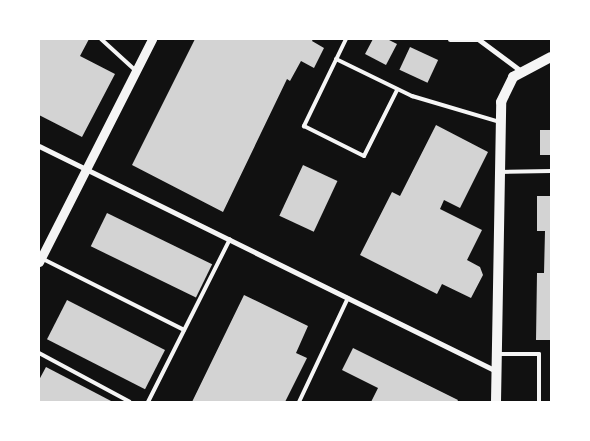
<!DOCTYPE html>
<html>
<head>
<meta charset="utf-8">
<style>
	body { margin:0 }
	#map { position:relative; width:590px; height:441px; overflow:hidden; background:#111; font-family:"DejaVu Sans",sans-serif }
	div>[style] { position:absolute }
	.building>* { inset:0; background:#d3d3d3; transform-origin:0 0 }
	.service>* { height:4px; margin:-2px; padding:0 2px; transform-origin:2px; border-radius:2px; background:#f5f5f5 }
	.minor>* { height:5px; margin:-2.5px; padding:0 2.5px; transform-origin:2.5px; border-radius:2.5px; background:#f5f5f5 }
	.tertiary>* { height:9px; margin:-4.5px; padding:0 4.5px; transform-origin:4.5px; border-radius:4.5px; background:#f5f5f5 }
	.secondary>* { height:10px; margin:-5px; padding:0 5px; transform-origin:5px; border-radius:5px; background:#f5f5f5 }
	span { translate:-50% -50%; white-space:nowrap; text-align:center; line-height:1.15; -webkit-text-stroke:4px #fff; paint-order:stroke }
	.frame { position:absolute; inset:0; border:40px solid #fff; pointer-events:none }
</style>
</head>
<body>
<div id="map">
	<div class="building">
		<div style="clip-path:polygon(39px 39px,89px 39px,80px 56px,115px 74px,82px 137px,39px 115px)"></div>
		<div style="clip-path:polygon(195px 39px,313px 39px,312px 41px,324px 48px,314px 68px,301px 61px,290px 81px,287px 79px,223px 212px,132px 165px)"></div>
		<div style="clip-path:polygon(373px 39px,387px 39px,397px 44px,386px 65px,365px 54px)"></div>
		<div style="left:410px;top:47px;width:31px;height:25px;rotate:25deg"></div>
		<div style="clip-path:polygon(436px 125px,488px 152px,460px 208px,444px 200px,440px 209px,482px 230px,467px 260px,480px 267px,483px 275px,471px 298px,442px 284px,437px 294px,360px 255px,392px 192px,400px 196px)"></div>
		<div style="left:540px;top:130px;width:11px;height:25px"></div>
		<div style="left:303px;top:165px;width:38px;height:56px;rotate:25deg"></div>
		<div style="clip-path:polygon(537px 196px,551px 196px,551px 340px,536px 340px,537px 273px,544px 273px,545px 231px,537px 231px)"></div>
		<div style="left:107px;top:213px;width:117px;height:37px;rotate:26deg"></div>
		<div style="clip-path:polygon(244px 295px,308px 326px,296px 353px,307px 358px,285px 402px,192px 402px)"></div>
		<div style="left:67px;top:300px;width:110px;height:44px;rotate:27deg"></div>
		<div style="clip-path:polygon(353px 348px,458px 400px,457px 402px,371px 402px,378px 388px,342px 370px)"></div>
		<div style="clip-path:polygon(46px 367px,113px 402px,39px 402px,39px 380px)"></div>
	</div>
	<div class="service">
		<div style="left:101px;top:39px;width:46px;rotate:42.4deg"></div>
		<div style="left:346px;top:39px;width:97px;rotate:115.8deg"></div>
		<div style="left:304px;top:126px;width:67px;rotate:26.6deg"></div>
		<div style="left:364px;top:156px;width:74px;rotate:-63.4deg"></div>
		<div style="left:336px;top:59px;width:85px;rotate:26deg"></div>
		<div style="left:412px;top:96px;width:92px;rotate:16.5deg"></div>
		<div style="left:500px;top:172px;width:51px;rotate:-1.1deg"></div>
		<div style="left:41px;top:258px;width:160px;rotate:26.7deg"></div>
		<div style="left:39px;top:353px;width:103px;rotate:28.3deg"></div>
		<div style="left:497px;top:354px;width:42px"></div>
		<div style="left:539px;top:354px;width:48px;rotate:90deg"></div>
		<div style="left:148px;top:402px;width:182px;rotate:-63.3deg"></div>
		<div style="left:299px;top:402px;width:115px;rotate:-64.8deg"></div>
	</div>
	<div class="minor">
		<div style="left:450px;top:39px;width:30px"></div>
		<div style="left:478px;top:39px;width:54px;rotate:36.7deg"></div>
		<div style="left:39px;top:146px;width:509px;rotate:26.21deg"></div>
	</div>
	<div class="tertiary">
		<div style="left:39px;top:262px;width:250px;rotate:-63.1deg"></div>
	</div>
	<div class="secondary">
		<div style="left:496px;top:402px;width:300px;rotate:-89deg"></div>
		<div style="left:501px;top:102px;width:28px;rotate:-64deg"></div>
		<div style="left:513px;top:77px;width:43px;rotate:-27.8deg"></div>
	</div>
	<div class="frame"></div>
</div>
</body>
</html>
